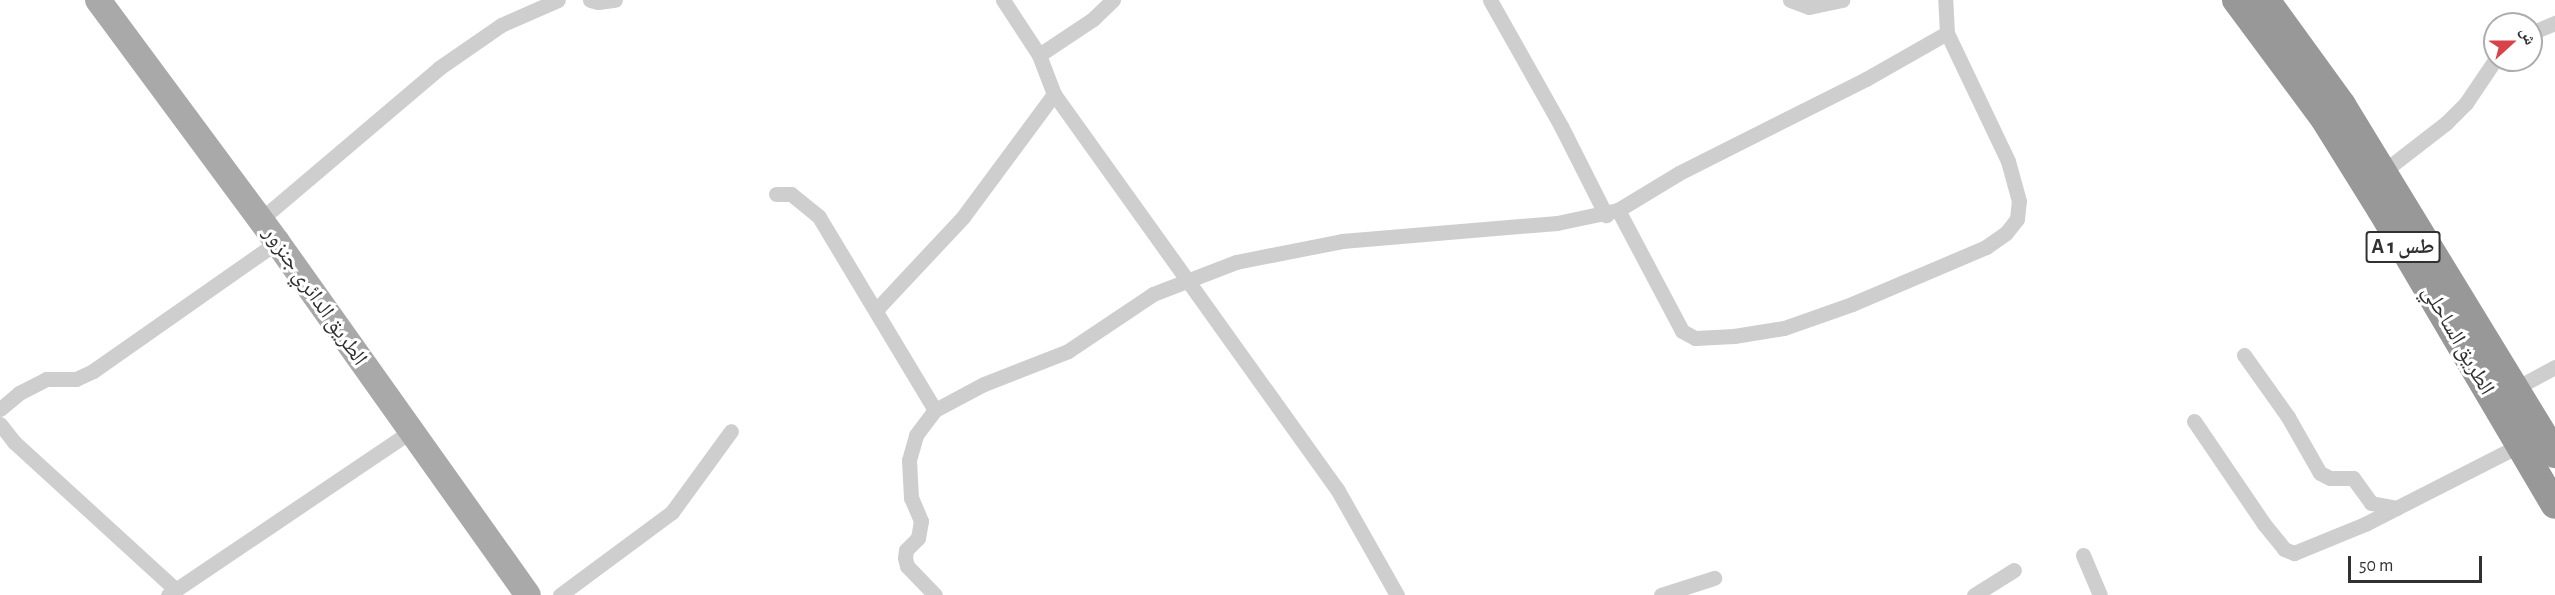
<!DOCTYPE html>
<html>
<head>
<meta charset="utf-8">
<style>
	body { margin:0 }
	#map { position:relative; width:2555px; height:595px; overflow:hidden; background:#fff; font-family:"Alegreya Sans","Noto Naskh Arabic",sans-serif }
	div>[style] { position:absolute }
	.street>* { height:15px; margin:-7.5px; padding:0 7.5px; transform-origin:7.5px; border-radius:7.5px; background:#cecece }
	.primary>* { height:26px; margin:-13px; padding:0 13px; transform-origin:13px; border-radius:13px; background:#a9a9a9 }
	.highway>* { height:28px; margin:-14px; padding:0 14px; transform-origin:14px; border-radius:14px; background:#989898 }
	span { translate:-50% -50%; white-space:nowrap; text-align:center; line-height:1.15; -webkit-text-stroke:6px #fff; paint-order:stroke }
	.shield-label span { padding:2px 4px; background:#fff; border:2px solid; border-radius:4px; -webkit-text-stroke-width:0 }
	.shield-label { font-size:21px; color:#313131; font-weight:700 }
	.street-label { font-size:22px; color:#313131 }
	.north { position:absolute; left:2483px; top:12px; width:60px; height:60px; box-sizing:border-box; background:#fff; border:2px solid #adadad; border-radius:50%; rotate:69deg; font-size:16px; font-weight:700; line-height:24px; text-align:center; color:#313131 }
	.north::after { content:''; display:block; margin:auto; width:21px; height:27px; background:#d84349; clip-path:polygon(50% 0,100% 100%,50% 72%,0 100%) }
	.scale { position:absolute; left:2348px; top:556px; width:134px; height:27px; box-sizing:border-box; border:3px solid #313131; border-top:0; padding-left:8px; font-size:18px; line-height:21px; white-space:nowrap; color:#313131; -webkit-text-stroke:4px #fff; paint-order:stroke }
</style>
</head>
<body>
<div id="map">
	<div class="street">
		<div style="left:590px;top:0;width:8px;rotate:14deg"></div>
		<div style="left:598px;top:2px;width:17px;rotate:-7deg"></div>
		<div style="left:1003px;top:0;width:66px;rotate:56.8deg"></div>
		<div style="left:1039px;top:55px;width:42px;rotate:69deg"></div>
		<div style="left:1054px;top:94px;width:486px;rotate:54.4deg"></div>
		<div style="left:1337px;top:489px;width:122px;rotate:60.5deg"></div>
		<div style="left:1490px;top:0;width:145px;rotate:60.6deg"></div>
		<div style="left:1561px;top:126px;width:100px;rotate:63.2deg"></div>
		<div style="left:1790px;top:0;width:20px;rotate:20deg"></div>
		<div style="left:1809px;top:7px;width:34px;rotate:-12deg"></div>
		<div style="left:2531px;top:33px;width:26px;rotate:-23deg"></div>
		<div style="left:1039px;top:55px;width:65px;rotate:-33.7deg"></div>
		<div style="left:1093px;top:19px;width:28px;rotate:-44deg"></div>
		<div style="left:2384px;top:171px;width:78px;rotate:-37.7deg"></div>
		<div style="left:2446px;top:123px;width:28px;rotate:-45deg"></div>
		<div style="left:2466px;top:103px;width:52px;rotate:-56deg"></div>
		<div style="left:776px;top:194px;width:15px"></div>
		<div style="left:791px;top:194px;width:36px;rotate:39deg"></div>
		<div style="left:819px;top:217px;width:225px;rotate:59deg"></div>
		<div style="left:1618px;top:210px;width:137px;rotate:62.1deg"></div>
		<div style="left:1682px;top:331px;width:15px;rotate:28deg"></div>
		<div style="left:1695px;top:338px;width:39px;rotate:-3deg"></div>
		<div style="left:1734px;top:336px;width:51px;rotate:-9.1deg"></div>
		<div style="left:1784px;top:328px;width:72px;rotate:-19.4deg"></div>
		<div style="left:1852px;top:304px;width:146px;rotate:-23deg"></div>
		<div style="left:1986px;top:247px;width:24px;rotate:-35deg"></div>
		<div style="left:2006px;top:233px;width:18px;rotate:-52deg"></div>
		<div style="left:2017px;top:219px;width:18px;rotate:-84deg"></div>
		<div style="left:2019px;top:201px;width:41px;rotate:-105.4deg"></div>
		<div style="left:2008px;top:161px;width:142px;rotate:-115.5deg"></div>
		<div style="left:260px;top:220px;width:235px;rotate:-40.3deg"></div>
		<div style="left:439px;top:68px;width:75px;rotate:-34.7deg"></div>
		<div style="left:501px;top:25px;width:62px;rotate:-23.7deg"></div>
		<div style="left:876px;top:310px;width:127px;rotate:-46.9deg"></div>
		<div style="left:963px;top:217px;width:153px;rotate:-53.5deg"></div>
		<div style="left:2244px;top:355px;width:76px;rotate:54.6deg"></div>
		<div style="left:2288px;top:417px;width:64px;rotate:60.3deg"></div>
		<div style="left:2320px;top:473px;width:11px;rotate:27deg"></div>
		<div style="left:2330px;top:478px;width:23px"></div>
		<div style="left:2353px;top:478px;width:31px;rotate:54deg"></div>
		<div style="left:2371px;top:503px;width:26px;rotate:11deg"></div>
		<div style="left:2516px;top:388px;width:44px;rotate:-28.3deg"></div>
		<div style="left:0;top:409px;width:25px;rotate:-40deg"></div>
		<div style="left:19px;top:393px;width:30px;rotate:-27deg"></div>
		<div style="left:46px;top:379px;width:30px"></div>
		<div style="left:76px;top:379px;width:19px;rotate:-25deg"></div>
		<div style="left:93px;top:371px;width:225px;rotate:-35deg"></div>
		<div style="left:2194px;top:421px;width:125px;rotate:55.8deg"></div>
		<div style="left:2264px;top:524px;width:32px;rotate:51deg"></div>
		<div style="left:2284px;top:549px;width:11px;rotate:22deg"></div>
		<div style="left:2294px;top:553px;width:77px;rotate:-22.2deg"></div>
		<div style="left:2365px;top:524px;width:174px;rotate:-27deg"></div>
		<div style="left:0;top:424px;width:23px;rotate:52deg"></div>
		<div style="left:14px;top:442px;width:218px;rotate:42.4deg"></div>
		<div style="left:2083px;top:555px;width:43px;rotate:67deg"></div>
		<div style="left:168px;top:595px;width:292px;rotate:-34deg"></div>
		<div style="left:560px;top:595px;width:139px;rotate:-36.5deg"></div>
		<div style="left:672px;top:512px;width:100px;rotate:-53.9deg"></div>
		<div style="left:935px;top:595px;width:40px;rotate:-134deg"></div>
		<div style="left:907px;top:566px;width:8px;rotate:-104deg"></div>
		<div style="left:905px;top:558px;width:8px;rotate:-83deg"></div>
		<div style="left:906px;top:550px;width:17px;rotate:-45deg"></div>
		<div style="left:918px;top:538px;width:17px;rotate:-80deg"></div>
		<div style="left:921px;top:521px;width:25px;rotate:-113deg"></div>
		<div style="left:911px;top:498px;width:38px;rotate:-93deg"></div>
		<div style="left:909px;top:460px;width:26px;rotate:-74deg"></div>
		<div style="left:916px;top:435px;width:31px;rotate:-53deg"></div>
		<div style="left:935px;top:410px;width:55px;rotate:-28deg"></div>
		<div style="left:984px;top:384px;width:90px;rotate:-21.4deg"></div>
		<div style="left:1068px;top:351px;width:102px;rotate:-33.8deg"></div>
		<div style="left:1153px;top:294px;width:89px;rotate:-21.1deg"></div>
		<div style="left:1236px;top:262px;width:108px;rotate:-11.2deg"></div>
		<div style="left:1342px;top:241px;width:216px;rotate:-4.8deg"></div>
		<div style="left:1557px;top:223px;width:62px;rotate:-12deg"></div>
		<div style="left:1618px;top:210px;width:71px;rotate:-31.2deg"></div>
		<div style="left:1679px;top:173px;width:209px;rotate:-26.7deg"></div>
		<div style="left:1866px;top:79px;width:93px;rotate:-29.6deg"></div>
		<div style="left:1947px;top:33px;width:33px;rotate:-93deg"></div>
		<div style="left:1661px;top:595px;width:56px;rotate:-17.8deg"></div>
		<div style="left:1974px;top:595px;width:47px;rotate:-32deg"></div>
	</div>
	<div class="primary">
		<div style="left:98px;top:0;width:301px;rotate:53.5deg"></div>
		<div style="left:277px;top:242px;width:433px;rotate:54.6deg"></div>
	</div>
	<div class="highway">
		<div style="left:2236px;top:0;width:149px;rotate:53.4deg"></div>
		<div style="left:2325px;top:120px;width:106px;rotate:58.1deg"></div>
		<div style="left:2381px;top:210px;width:342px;rotate:59.5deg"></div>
		<div style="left:2266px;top:0;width:130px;rotate:54.1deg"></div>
		<div style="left:2342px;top:105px;width:409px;rotate:58.6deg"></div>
	</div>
	<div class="shield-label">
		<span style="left:2403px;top:247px">A 1 طس</span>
	</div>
	<div class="street-label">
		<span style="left:315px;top:296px;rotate:55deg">الطريق الدائري جنزور</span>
		<span style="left:2458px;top:340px;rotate:60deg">الطريق الساحلي</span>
	</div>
	<div class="north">ش</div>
	<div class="scale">50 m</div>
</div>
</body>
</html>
